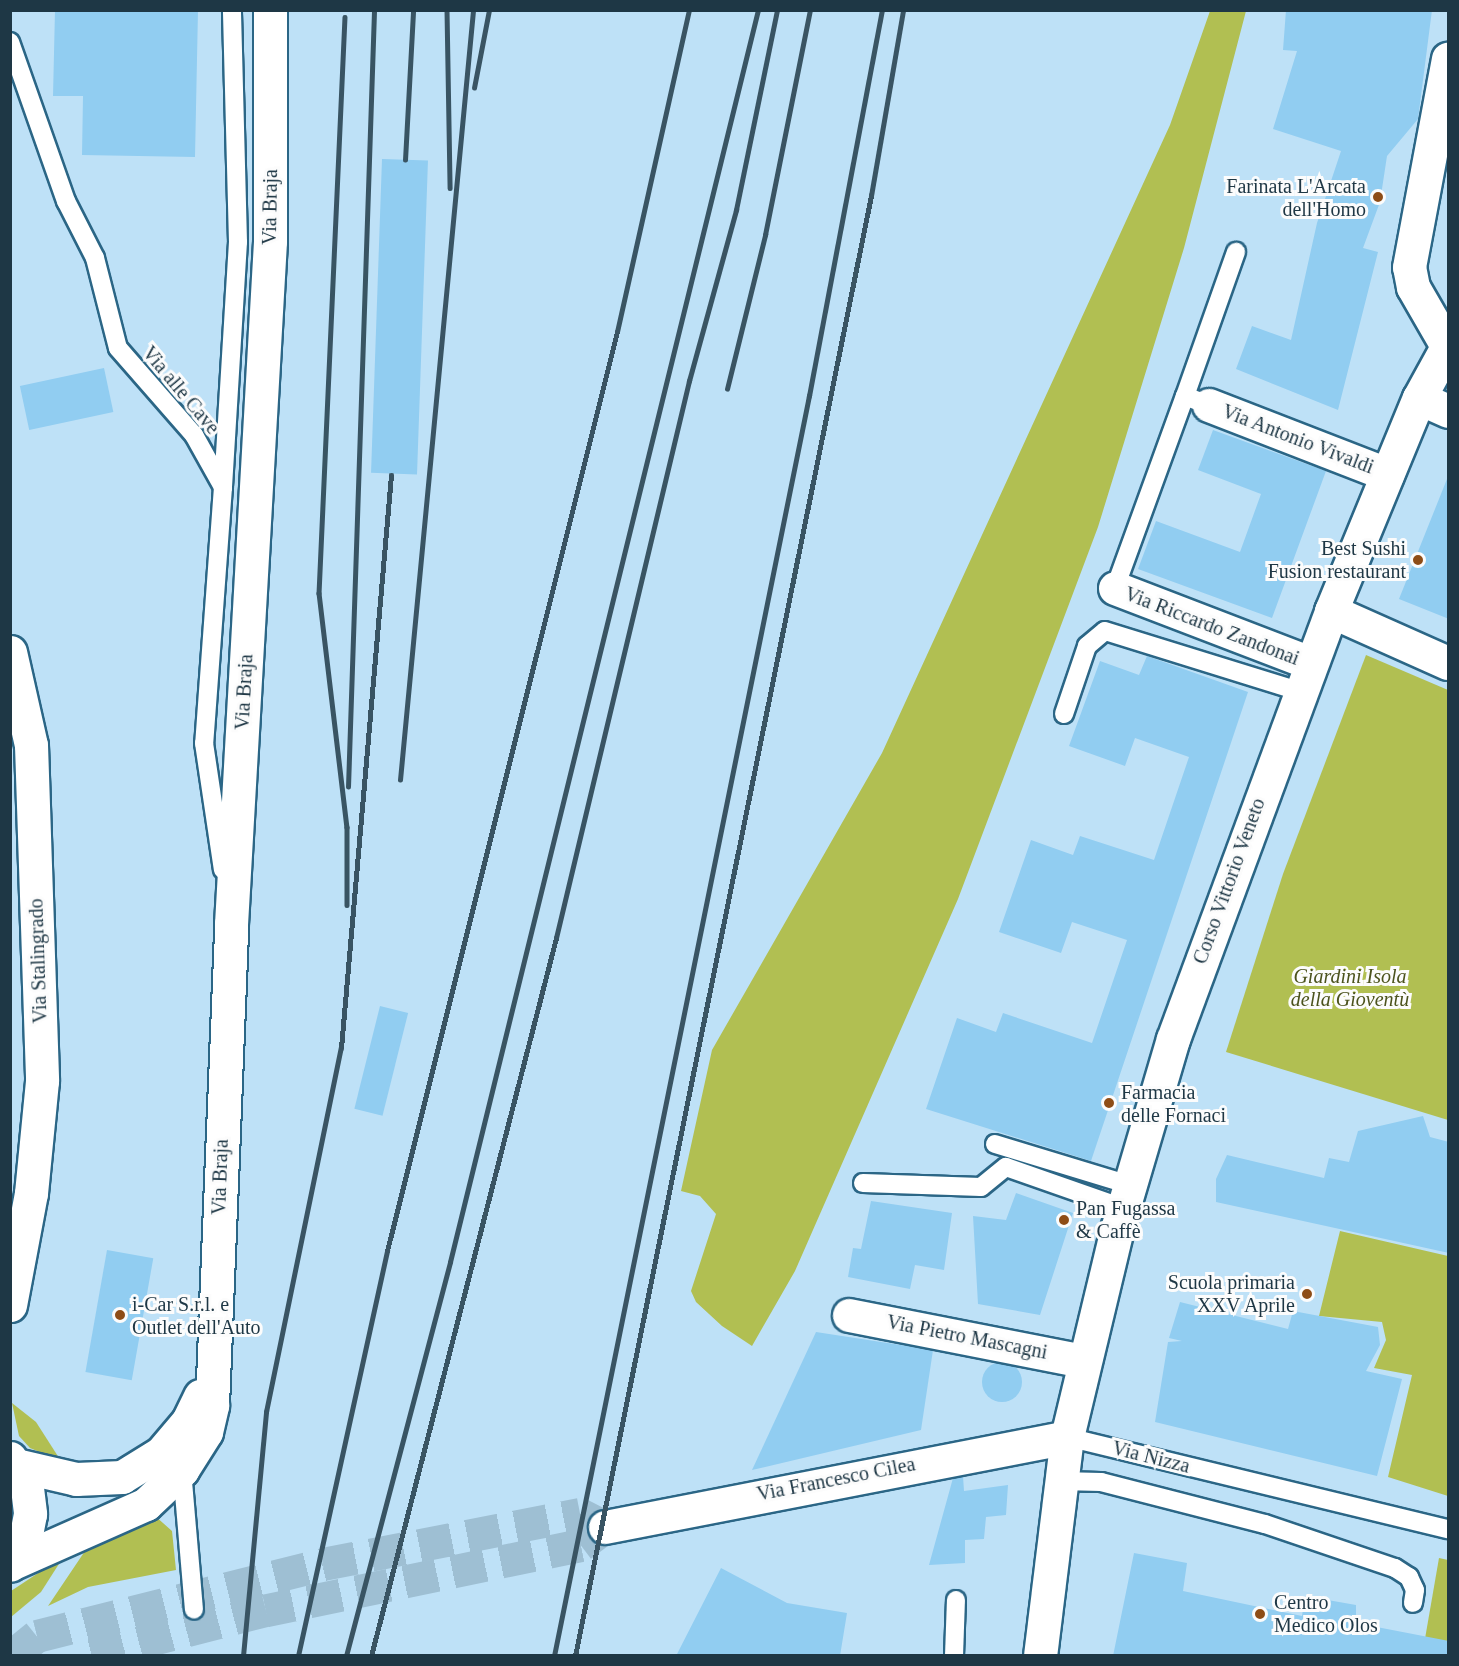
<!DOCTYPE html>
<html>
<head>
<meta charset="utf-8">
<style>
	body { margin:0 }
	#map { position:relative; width:1459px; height:1666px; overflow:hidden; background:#bee1f7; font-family:"Times New Roman",serif }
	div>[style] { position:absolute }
	.green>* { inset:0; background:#b1bf52 }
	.building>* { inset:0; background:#91cdf1; transform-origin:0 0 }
	.round { border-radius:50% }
	.secondary-tunnel>* { height:33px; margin-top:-16.5px; transform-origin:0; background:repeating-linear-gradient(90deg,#9ebfd3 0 33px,transparent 0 49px) }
	.roads { filter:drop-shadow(2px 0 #2b6686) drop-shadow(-2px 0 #2b6686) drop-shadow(0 2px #2b6686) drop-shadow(0 -2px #2b6686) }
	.lane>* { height:18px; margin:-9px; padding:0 9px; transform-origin:9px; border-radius:9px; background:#fff }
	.street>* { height:33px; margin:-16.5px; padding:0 16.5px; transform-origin:16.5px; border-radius:16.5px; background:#fff }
	.secondary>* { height:33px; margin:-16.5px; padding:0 16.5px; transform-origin:16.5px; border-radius:16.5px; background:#fff }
	.primary>* { height:33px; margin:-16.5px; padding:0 16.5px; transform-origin:16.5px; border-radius:16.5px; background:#fff }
	.rail>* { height:4.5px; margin:-2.25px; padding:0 2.25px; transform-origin:2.25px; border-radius:2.25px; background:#395463 }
	.dots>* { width:16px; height:16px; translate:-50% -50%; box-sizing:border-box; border:3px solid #fcfcfc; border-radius:50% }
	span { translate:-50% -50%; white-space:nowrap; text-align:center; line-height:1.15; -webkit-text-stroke:6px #fcfcfc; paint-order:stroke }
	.poi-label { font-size:20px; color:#1e3745 }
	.right { translate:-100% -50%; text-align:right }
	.left { translate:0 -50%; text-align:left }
	.street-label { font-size:20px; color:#1e3745 }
	.park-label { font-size:20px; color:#4c531d; font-style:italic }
	.frame { position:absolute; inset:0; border:12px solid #1e3745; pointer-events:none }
</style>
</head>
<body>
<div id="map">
	<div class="green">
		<div style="clip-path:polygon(1210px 11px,1246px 11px,1184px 248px,1098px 527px,958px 899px,795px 1271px,752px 1346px,722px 1326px,696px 1302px,691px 1291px,716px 1214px,700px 1196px,681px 1191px,712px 1050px,882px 753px,1170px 125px)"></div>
		<div style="clip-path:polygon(1366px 655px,1448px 690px,1448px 1120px,1226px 1052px,1283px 874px)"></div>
		<div style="clip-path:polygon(1340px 1231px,1448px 1256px,1448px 1496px,1388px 1477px,1412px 1375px,1374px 1368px,1386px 1340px,1382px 1322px,1319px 1316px)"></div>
		<div style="clip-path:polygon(12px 1403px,36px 1422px,61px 1461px,30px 1448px,19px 1436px)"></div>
		<div style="clip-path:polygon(154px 1515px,172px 1531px,176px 1570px,88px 1587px,48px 1606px,85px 1551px)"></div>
		<div style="clip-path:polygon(64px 1556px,41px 1592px,11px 1617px,11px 1591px)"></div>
		<div style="clip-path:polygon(1439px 1558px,1448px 1560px,1448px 1655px,1422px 1656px)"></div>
	</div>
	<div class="building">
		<div style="clip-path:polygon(55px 10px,198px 10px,195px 157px,82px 155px,83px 96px,53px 96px)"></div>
		<div style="clip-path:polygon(1286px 10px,1432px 10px,1418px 119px,1387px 156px,1380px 202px,1363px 248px,1378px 252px,1338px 410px,1236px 369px,1252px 326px,1291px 340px,1317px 223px,1341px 151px,1273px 129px,1297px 51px,1283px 50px)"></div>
		<div style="left:382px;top:159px;width:46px;height:314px;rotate:2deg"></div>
		<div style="left:104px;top:368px;width:45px;height:86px;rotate:78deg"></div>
		<div style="clip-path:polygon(1213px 430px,1326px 471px,1272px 618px,1138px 569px,1156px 521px,1240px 552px,1261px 494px,1198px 470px)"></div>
		<div style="clip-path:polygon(1447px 479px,1449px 479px,1449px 619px,1399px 599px)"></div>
		<div style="clip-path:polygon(1147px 656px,1248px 692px,1091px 1161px,926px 1109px,957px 1018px,996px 1032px,1003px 1013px,1092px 1043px,1127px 940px,1072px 922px,1061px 953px,999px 932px,1031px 840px,1073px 855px,1080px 836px,1154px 860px,1189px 757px,1135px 738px,1125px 766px,1069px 746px,1100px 661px,1139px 675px)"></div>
		<div style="left:380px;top:1006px;width:29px;height:106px;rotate:14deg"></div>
		<div style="clip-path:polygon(1423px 1116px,1430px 1137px,1449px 1142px,1449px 1253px,1216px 1202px,1216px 1179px,1227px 1155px,1324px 1178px,1329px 1158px,1349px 1162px,1358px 1131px)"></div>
		<div style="clip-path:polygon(1016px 1193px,1073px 1213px,1040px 1315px,978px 1304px,973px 1216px,1006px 1220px)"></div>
		<div style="clip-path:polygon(871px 1201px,952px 1213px,944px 1270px,915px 1265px,910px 1289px,848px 1277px,853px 1248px,861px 1249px)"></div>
		<div style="left:107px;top:1250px;width:47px;height:124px;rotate:10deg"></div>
		<div style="clip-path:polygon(1180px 1302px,1288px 1329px,1293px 1311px,1378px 1327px,1380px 1345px,1366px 1371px,1402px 1379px,1377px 1476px,1155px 1422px,1168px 1342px,1182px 1341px,1169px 1338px)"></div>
		<div style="clip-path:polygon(816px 1332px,933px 1350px,921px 1430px,752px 1470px)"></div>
		<div class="round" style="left:982px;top:1362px;width:40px;height:40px"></div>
		<div style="clip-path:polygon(963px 1476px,964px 1491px,1008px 1485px,1006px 1515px,986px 1517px,984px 1539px,965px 1540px,965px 1563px,929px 1565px,953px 1478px)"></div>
		<div style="clip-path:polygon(1134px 1553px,1187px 1563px,1183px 1591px,1302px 1616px,1305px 1596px,1356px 1605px,1356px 1623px,1449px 1641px,1449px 1656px,1113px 1656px)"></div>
		<div style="clip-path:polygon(721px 1568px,787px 1603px,847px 1613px,840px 1656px,676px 1656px)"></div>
	</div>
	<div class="secondary-tunnel">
		<div style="left:12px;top:1656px;width:32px;rotate:-39deg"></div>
		<div style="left:37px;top:1636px;width:295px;rotate:-14.1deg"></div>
		<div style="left:323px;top:1564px;width:262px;rotate:-11deg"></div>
		<div style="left:580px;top:1514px;width:28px;rotate:27deg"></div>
		<div style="left:605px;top:1527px;width:30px;rotate:143deg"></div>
		<div style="left:581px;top:1545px;width:322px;rotate:168.3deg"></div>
		<div style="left:266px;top:1610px;width:185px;rotate:165.6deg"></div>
	</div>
	<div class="roads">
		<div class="lane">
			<div style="left:10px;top:42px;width:169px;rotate:70.6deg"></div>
			<div style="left:66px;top:201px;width:64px;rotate:63deg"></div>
			<div style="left:95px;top:258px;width:93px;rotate:75.7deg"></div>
			<div style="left:118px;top:348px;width:116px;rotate:48.9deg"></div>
			<div style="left:194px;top:435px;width:60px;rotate:60.9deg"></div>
			<div style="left:223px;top:487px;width:257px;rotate:94.2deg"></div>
			<div style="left:204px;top:743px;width:128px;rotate:81.5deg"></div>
			<div style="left:1185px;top:396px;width:153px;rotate:-70.5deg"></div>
			<div style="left:223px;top:487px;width:245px;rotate:-86.5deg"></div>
			<div style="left:238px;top:242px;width:232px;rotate:-91.5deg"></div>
			<div style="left:1115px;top:588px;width:204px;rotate:-70deg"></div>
			<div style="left:1185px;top:396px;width:26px;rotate:21deg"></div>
			<div style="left:1064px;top:714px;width:72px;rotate:-71.3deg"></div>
			<div style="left:1087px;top:646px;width:23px;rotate:-40deg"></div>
			<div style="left:1105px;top:631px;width:203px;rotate:17.2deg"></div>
			<div style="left:995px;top:1144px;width:141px;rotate:16.9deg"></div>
			<div style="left:863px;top:1183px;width:118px;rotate:1.9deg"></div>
			<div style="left:981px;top:1187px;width:32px;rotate:-39deg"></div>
			<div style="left:1006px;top:1167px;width:124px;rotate:19.3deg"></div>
			<div style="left:1067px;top:1437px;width:392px;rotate:13.6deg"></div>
			<div style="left:182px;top:1470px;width:140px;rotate:85.1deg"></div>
			<div style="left:1060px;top:1481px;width:41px;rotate:1.4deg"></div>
			<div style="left:1101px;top:1482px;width:169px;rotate:14.4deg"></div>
			<div style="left:1265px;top:1524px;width:137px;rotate:18.7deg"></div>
			<div style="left:1395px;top:1568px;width:17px;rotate:33deg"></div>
			<div style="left:1409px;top:1577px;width:14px;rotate:65deg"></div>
			<div style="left:1415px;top:1590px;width:13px;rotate:99deg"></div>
			<div style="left:954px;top:1656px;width:56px;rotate:-88deg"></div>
		</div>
		<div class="street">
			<div style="left:1447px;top:346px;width:68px;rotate:-120deg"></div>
			<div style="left:1413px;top:287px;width:20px;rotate:-101deg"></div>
			<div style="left:1409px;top:267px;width:212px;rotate:-79.4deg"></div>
			<div style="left:1419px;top:398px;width:32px;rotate:24deg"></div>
			<div style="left:1209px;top:405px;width:191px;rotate:21.2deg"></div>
			<div style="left:1115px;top:588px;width:209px;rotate:21deg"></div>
			<div style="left:1331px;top:611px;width:128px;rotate:24deg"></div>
			<div style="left:849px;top:1315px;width:239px;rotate:11.1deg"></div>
		</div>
		<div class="secondary">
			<div style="left:10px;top:652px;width:95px;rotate:77.3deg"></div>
			<div style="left:31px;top:745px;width:336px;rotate:88.1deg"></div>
			<div style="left:42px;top:1081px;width:113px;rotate:95.6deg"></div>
			<div style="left:31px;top:1193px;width:114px;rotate:100.6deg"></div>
			<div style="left:605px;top:1527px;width:471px;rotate:-11deg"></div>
		</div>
		<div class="primary">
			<div style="left:10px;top:1458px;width:34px;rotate:60deg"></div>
			<div style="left:27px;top:1488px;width:26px;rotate:83deg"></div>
			<div style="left:30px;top:1514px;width:26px;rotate:101deg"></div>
			<div style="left:25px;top:1540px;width:29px;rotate:121deg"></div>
			<div style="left:16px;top:1465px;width:62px;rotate:13.1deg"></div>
			<div style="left:76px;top:1479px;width:46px;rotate:-2.5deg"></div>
			<div style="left:122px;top:1477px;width:46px;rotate:-31.6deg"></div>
			<div style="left:161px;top:1453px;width:42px;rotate:-49.8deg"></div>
			<div style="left:188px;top:1421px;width:28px;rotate:-64deg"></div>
			<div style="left:13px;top:1563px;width:145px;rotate:-23.9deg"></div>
			<div style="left:146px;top:1504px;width:50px;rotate:-43.4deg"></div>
			<div style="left:182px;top:1470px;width:45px;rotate:-57.7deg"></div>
			<div style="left:206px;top:1432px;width:28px;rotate:-77deg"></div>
			<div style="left:212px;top:1405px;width:481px;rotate:-87.7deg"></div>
			<div style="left:231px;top:924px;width:684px;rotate:-86.73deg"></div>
			<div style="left:270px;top:241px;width:231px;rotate:-90deg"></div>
			<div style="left:1040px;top:1656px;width:221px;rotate:-83deg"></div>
			<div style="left:1067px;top:1437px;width:214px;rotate:-76.5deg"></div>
			<div style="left:1117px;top:1229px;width:198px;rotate:-73.6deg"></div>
			<div style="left:1173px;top:1039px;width:456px;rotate:-69.7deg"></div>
			<div style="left:1331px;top:611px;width:230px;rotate:-67.6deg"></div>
			<div style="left:1419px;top:398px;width:60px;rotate:-61.3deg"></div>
		</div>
	</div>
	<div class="rail">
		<div style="left:447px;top:10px;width:178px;rotate:89deg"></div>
		<div style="left:345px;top:17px;width:577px;rotate:92.58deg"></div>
		<div style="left:319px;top:593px;width:236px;rotate:83.2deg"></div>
		<div style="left:347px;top:827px;width:78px;rotate:90deg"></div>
		<div style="left:474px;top:88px;width:79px;rotate:-79.1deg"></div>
		<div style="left:405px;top:160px;width:150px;rotate:-86.9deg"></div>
		<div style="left:727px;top:389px;width:159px;rotate:-76.1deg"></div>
		<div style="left:765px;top:235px;width:229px;rotate:-78.7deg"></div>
		<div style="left:400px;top:780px;width:773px;rotate:-84.58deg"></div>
		<div style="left:348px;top:787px;width:777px;rotate:-88.08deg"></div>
		<div style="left:243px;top:1656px;width:245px;rotate:-84.6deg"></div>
		<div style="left:266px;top:1412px;width:372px;rotate:-78.4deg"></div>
		<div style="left:341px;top:1048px;width:575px;rotate:-85.01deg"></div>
		<div style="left:298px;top:1656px;width:415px;rotate:-77.6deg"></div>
		<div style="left:387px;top:1251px;width:947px;rotate:-75.95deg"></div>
		<div style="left:617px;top:332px;width:330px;rotate:-77.4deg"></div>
		<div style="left:346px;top:1656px;width:407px;rotate:-75.2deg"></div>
		<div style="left:450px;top:1262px;width:1289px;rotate:-76.18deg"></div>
		<div style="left:371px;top:1656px;width:741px;rotate:-75.55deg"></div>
		<div style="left:556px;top:938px;width:573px;rotate:-76.57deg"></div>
		<div style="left:689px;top:381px;width:177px;rotate:-74.6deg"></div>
		<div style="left:736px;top:210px;width:204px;rotate:-78.4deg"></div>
		<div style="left:554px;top:1656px;width:1286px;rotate:-78.56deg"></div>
		<div style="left:809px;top:396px;width:393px;rotate:-79.3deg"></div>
		<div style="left:575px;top:1656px;width:1490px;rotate:-78.54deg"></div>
		<div style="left:871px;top:196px;width:189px;rotate:-80.2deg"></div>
	</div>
	<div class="dots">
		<div style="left:1378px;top:197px;background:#8e4d17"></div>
		<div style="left:1418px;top:560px;background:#8e4d17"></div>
		<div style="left:1109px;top:1103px;background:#8e4d17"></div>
		<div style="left:1064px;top:1220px;background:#8e4d17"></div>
		<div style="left:1307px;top:1294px;background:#8e4d17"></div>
		<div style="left:120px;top:1315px;background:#8e4d17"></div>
		<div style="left:1260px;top:1614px;background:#8e4d17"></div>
	</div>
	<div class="poi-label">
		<span class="right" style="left:1366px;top:198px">Farinata L'Arcata<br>dell'Homo</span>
		<span class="right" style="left:1406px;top:560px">Best Sushi<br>Fusion restaurant</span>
		<span class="left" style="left:1121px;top:1104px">Farmacia<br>delle Fornaci</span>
		<span class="left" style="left:1076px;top:1220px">Pan Fugassa<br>&amp; Caffè</span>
		<span class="right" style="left:1295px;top:1294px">Scuola primaria<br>XXV Aprile</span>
		<span class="left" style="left:132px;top:1316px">i-Car S.r.l. e<br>Outlet dell'Auto</span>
		<span class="left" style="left:1274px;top:1614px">Centro<br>Medico Olos</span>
	</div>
	<div class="street-label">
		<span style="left:270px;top:207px;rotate:-89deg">Via Braja</span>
		<span style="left:181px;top:390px;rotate:50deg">Via alle Cave</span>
		<span style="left:1298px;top:439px;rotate:21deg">Via Antonio Vivaldi</span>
		<span style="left:1212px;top:626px;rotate:21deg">Via Riccardo Zandonai</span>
		<span style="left:244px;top:692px;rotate:-87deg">Via Braja</span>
		<span style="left:1229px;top:881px;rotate:-70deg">Corso Vittorio Veneto</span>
		<span style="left:38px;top:961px;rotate:-92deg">Via Stalingrado</span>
		<span style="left:220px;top:1177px;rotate:-88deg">Via Braja</span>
		<span style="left:967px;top:1337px;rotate:11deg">Via Pietro Mascagni</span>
		<span style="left:1151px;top:1457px;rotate:14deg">Via Nizza</span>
		<span style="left:836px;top:1479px;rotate:-11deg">Via Francesco Cilea</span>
	</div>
	<div class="park-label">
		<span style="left:1350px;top:988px">Giardini Isola<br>della Gioventù</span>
	</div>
	<div class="frame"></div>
</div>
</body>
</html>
